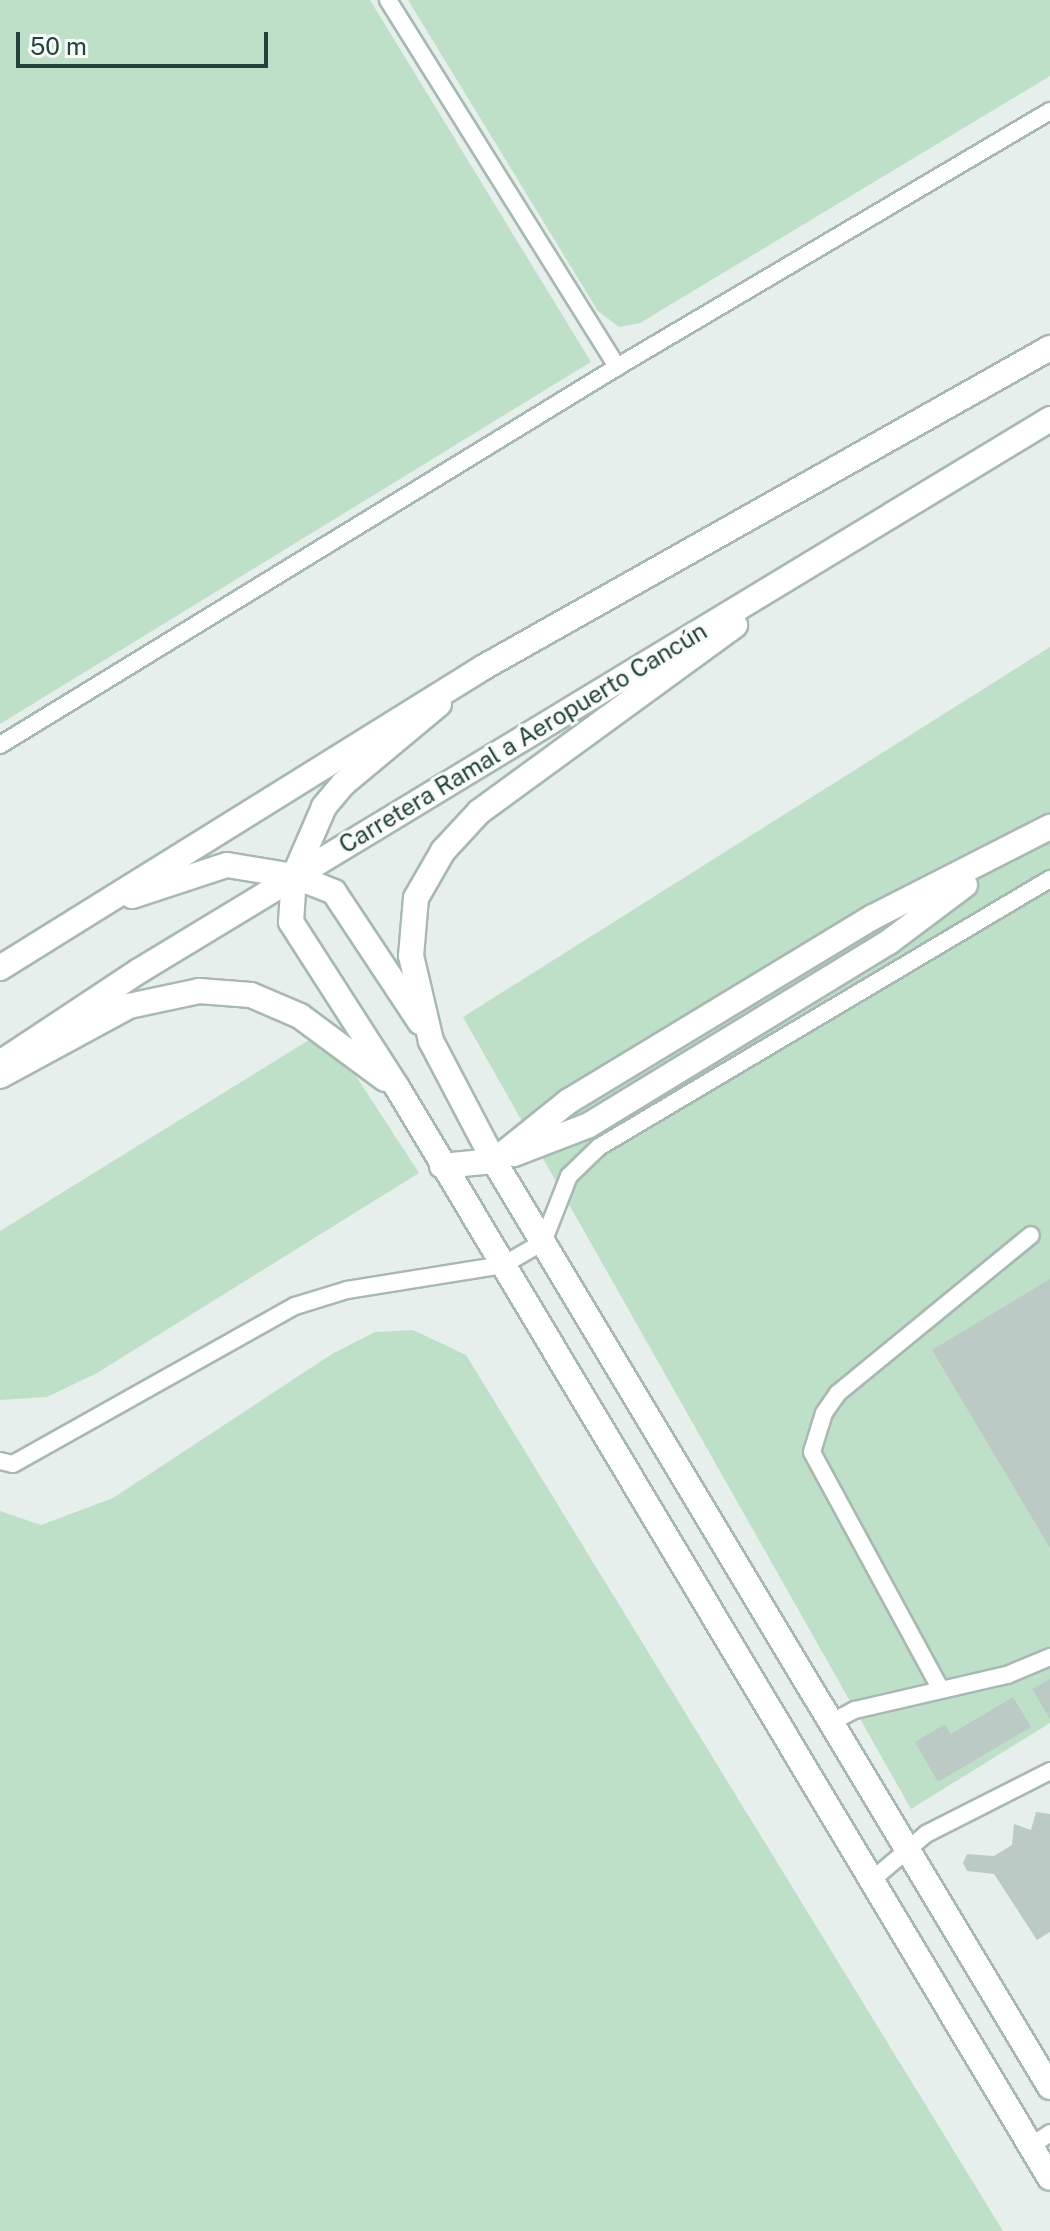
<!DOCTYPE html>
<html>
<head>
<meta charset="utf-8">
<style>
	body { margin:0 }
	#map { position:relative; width:1050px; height:2231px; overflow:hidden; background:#e6efeb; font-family:"Public Sans",sans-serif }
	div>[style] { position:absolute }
	.green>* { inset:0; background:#bfe0c8 }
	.building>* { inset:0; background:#bbcac4 }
	.roads { filter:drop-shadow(2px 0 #a8b8b2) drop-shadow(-2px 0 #a8b8b2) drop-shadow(0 2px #a8b8b2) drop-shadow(0 -2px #a8b8b2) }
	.service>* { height:16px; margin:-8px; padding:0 8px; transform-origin:8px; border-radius:8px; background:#fff }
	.minor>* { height:24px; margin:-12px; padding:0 12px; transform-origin:12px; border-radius:12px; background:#fff }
	.secondary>* { height:24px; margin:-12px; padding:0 12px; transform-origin:12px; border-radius:12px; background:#fff }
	span { translate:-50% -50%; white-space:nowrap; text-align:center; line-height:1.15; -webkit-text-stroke:6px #f7fbf9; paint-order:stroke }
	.street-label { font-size:24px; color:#24423a }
	.scale { position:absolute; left:16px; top:32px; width:252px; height:36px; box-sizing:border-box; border:4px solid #24423a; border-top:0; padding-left:10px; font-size:24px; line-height:28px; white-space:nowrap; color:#24423a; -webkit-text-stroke:6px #f7fbf9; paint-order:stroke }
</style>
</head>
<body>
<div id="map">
	<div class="green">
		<div style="clip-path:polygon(0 0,370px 0,591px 362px,0 724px)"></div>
		<div style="clip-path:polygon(408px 0,1050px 0,1050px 76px,640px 323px,619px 327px,598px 311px)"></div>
		<div style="clip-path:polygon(1050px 647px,1050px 1723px,911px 1809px,463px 1017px)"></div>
		<div style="clip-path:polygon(309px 1040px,350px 1067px,419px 1173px,97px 1373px,47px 1397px,0 1400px,0 1231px)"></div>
		<div style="clip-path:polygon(413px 1330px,466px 1355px,1003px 2231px,0 2231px,0 1511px,41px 1525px,113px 1498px,332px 1354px,375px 1332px)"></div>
	</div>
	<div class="building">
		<div style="clip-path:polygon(1050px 1279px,1050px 1548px,932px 1350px)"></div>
		<div style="clip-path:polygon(1050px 1679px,1050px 1719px,1032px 1689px)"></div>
		<div style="clip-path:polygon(1013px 1697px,1031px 1727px,938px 1782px,915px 1742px,945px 1724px,951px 1734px)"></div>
		<div style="clip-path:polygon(1036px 1812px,1050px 1814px,1050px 1932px,1037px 1940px,994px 1874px,967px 1871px,963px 1863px,967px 1854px,994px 1856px,1012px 1845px,1014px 1824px,1031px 1830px)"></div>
	</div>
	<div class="roads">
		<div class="service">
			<div style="left:388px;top:0;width:433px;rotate:58deg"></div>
			<div style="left:0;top:745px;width:724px;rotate:-31.49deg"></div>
			<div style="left:617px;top:367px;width:503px;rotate:-30.59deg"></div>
			<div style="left:0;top:1461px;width:13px;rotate:13deg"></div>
			<div style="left:13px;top:1464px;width:323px;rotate:-29.3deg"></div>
			<div style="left:295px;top:1306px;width:54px;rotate:-17.1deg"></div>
			<div style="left:347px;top:1290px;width:158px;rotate:-9.1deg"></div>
			<div style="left:503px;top:1265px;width:46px;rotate:-29.9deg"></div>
			<div style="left:543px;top:1242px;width:71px;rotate:-68.5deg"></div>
			<div style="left:569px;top:1176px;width:42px;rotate:-44deg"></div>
			<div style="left:599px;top:1147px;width:525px;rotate:-30.72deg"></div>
			<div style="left:940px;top:1688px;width:268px;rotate:-118.5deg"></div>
			<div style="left:812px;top:1452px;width:41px;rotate:-72.9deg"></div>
			<div style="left:824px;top:1413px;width:24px;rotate:-55deg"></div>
			<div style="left:838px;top:1393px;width:249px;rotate:-39.3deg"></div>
			<div style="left:832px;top:1722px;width:26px;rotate:-28deg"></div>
			<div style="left:855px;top:1710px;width:156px;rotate:-13deg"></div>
			<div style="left:1007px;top:1675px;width:47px;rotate:-22.7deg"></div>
			<div style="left:872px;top:1880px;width:71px;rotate:-40.4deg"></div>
			<div style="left:926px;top:1834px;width:139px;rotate:-26.9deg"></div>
			<div style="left:1031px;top:2146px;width:23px;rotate:-34deg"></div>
		</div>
		<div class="minor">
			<div style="left:439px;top:704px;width:125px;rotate:140.2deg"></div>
			<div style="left:343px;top:784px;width:30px;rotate:130deg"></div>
			<div style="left:324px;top:807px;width:75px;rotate:113.5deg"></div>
			<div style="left:294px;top:876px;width:46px;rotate:93.7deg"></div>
			<div style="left:291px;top:922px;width:196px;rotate:57.3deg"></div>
			<div style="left:397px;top:1087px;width:1271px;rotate:59.1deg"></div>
			<div style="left:431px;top:1041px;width:136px;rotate:62.3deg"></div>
			<div style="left:494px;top:1161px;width:1080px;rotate:59.02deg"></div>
			<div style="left:0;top:1076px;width:147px;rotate:-28.5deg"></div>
			<div style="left:129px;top:1006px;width:72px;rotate:-12.1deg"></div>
			<div style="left:199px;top:991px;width:52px;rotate:4.4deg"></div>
			<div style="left:251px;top:995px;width:53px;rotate:23.2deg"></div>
			<div style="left:300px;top:1016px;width:106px;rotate:36.5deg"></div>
			<div style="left:514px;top:1154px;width:80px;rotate:-21.1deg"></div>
			<div style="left:589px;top:1125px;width:351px;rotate:-31.4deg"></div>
			<div style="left:889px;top:942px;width:95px;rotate:-36.9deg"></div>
			<div style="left:442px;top:1166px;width:52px;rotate:-5.5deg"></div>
			<div style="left:494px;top:1161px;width:96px;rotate:-38.7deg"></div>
			<div style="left:569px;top:1101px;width:355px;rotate:-31.2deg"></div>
			<div style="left:873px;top:917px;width:199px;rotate:-27deg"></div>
		</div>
		<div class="secondary">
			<div style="left:132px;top:896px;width:100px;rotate:-18.1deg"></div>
			<div style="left:227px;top:865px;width:68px;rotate:9.3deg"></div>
			<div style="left:294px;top:876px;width:43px;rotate:21.8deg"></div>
			<div style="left:334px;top:892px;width:156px;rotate:56.5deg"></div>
			<div style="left:0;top:968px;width:570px;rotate:-31.88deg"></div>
			<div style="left:484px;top:667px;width:650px;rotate:-29.41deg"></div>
			<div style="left:431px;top:1041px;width:87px;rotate:-103.2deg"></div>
			<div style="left:411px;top:956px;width:58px;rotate:-85.1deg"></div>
			<div style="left:416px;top:898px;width:54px;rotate:-60.1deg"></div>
			<div style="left:443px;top:851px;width:53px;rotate:-47.3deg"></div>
			<div style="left:479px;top:812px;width:317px;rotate:-36.1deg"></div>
			<div style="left:0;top:1063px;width:167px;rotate:-33.5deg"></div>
			<div style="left:139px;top:971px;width:1065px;rotate:-31.21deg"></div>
		</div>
	</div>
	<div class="street-label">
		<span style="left:523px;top:738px;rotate:-31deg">Carretera Ramal a Aeropuerto Cancún</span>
	</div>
	<div class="scale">50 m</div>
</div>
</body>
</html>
